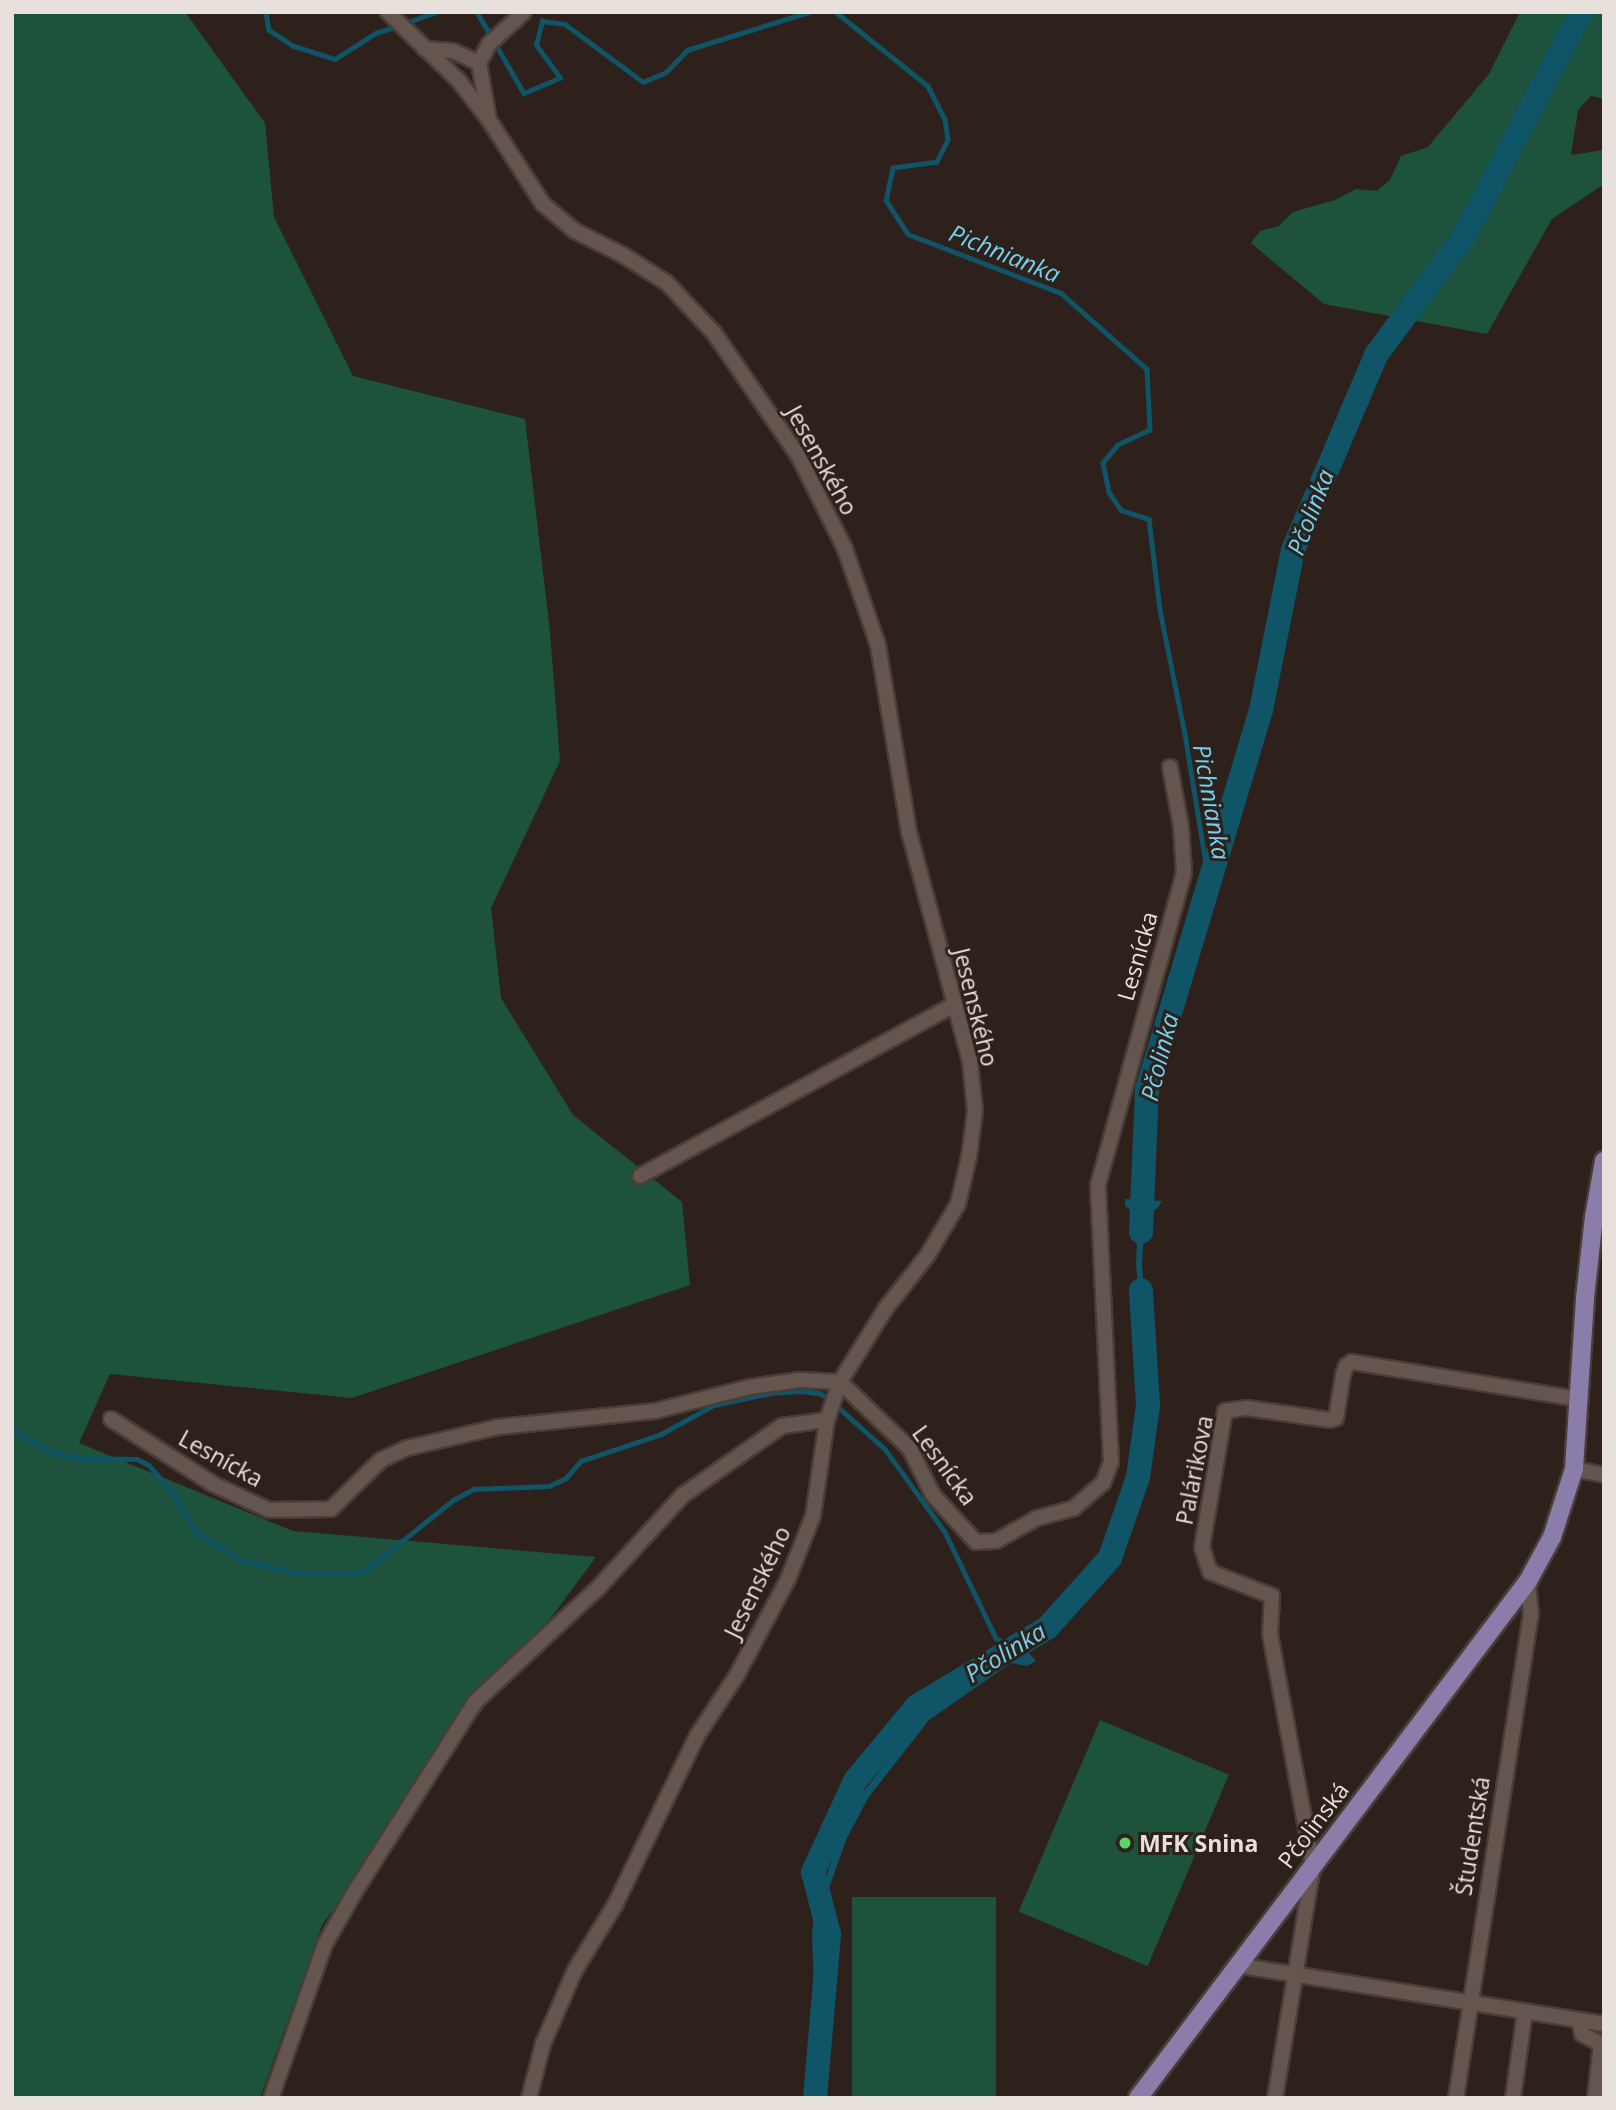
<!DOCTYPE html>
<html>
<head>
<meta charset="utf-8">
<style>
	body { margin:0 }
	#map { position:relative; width:1616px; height:2110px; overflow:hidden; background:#2e211b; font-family:"Open Sans",sans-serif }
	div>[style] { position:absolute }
	.green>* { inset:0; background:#1d533c; transform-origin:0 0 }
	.water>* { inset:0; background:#0f5467 }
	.stream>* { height:4.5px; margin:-2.25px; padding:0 2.25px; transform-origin:2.25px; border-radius:2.25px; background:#0f5467 }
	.river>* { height:24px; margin:-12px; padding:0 12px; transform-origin:12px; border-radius:12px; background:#0f5467 }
	.roads { filter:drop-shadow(2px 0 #483e39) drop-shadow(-2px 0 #483e39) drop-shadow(0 2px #483e39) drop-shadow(0 -2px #483e39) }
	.minor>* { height:14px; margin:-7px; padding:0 7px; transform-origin:7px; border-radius:7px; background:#64554e }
	.major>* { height:18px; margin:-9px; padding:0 9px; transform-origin:9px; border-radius:9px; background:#8b7daa }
	.dots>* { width:19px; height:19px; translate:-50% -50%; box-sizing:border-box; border:4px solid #2e211b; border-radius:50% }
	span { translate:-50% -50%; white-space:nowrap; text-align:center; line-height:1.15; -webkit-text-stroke:6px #2e211b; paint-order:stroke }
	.street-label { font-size:23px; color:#e8e0db }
	.poi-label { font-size:23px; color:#e8e0db; font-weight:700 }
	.left { translate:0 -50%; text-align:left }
	.water-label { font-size:24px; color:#71d2f0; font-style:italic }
	.frame { position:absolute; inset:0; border:14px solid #e8e0db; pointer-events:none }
</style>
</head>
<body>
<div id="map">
	<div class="green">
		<div style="clip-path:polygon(12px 12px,185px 12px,265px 123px,274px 217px,353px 376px,525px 419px,550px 632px,560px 761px,491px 908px,501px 998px,573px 1115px,682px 1202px,690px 1285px,352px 1398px,110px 1374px,79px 1443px,293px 1531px,596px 1557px,322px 1925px,260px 2098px,12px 2098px)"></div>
		<div style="clip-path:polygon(1520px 12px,1604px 12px,1604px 99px,1591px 96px,1578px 110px,1571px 155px,1604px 150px,1604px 184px,1552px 219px,1487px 334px,1324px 304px,1251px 243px,1260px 231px,1279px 226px,1293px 212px,1335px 200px,1356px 189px,1377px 191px,1390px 180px,1401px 156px,1428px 147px,1489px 74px)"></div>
		<div style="left:1100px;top:1720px;width:140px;height:208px;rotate:23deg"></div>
		<div style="left:852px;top:1897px;width:144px;height:201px"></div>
	</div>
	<div class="water">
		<div style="clip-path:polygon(1125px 1199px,1162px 1201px,1157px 1209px,1145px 1213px,1142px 1264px,1154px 1399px,1148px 1471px,1136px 1515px,1122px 1551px,1103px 1580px,1028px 1652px,1036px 1661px,1027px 1666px,1011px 1663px,929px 1720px,868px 1798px,847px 1838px,821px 1910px,818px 1933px,823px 2076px,822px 2098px,815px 2098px,817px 2076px,812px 1933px,815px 1909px,840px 1836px,861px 1795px,923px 1714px,1010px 1655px,1012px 1634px,1019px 1641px,1099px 1578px,1118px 1549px,1131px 1514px,1143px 1471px,1149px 1400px,1136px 1264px,1138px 1216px,1125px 1206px)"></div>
	</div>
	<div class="stream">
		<div style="left:266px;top:12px;width:18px;rotate:81deg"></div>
		<div style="left:269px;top:30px;width:30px;rotate:33deg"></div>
		<div style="left:294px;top:46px;width:43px;rotate:17.6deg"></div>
		<div style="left:335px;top:59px;width:49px;rotate:-32.4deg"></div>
		<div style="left:376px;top:33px;width:22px;rotate:-18deg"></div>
		<div style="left:477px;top:12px;width:94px;rotate:59.9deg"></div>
		<div style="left:524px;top:93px;width:39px;rotate:-23deg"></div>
		<div style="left:560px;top:78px;width:41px;rotate:-126deg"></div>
		<div style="left:536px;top:45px;width:25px;rotate:-76deg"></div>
		<div style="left:542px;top:21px;width:23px;rotate:7deg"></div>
		<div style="left:565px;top:24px;width:97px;rotate:36.6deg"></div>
		<div style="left:643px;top:82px;width:25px;rotate:-23deg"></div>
		<div style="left:666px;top:72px;width:30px;rotate:-46deg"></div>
		<div style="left:687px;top:50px;width:128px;rotate:-17.3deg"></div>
		<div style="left:836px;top:12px;width:118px;rotate:38.8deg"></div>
		<div style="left:928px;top:86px;width:37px;rotate:63deg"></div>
		<div style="left:945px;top:119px;width:21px;rotate:82deg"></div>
		<div style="left:948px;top:140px;width:25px;rotate:117deg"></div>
		<div style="left:937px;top:162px;width:44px;rotate:172.2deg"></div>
		<div style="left:893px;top:168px;width:33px;rotate:102deg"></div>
		<div style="left:886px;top:200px;width:40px;rotate:57.1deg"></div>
		<div style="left:908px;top:234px;width:164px;rotate:21.1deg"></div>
		<div style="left:1061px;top:293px;width:115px;rotate:41.5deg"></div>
		<div style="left:1147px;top:369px;width:61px;rotate:87.2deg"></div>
		<div style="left:1150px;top:430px;width:35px;rotate:155deg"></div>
		<div style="left:1118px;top:445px;width:23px;rotate:130deg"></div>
		<div style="left:1103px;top:463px;width:30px;rotate:78deg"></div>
		<div style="left:1109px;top:492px;width:22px;rotate:56deg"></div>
		<div style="left:1121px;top:510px;width:29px;rotate:18deg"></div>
		<div style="left:1149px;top:519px;width:92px;rotate:83.1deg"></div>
		<div style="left:1160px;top:610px;width:126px;rotate:78.6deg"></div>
		<div style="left:1185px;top:734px;width:151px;rotate:80.8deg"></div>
		<div style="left:405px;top:23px;width:34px;rotate:-19deg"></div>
		<div style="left:837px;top:1406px;width:64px;rotate:41.9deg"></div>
		<div style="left:885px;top:1449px;width:102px;rotate:54.1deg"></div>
		<div style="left:945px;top:1532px;width:118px;rotate:64.3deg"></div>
		<div style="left:996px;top:1638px;width:24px;rotate:28deg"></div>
		<div style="left:12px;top:1430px;width:43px;rotate:28.9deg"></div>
		<div style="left:50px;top:1451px;width:26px;rotate:16deg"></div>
		<div style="left:75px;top:1458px;width:62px;rotate:0.9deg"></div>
		<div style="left:137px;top:1459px;width:13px;rotate:27deg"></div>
		<div style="left:149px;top:1465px;width:37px;rotate:49deg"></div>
		<div style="left:173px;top:1493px;width:47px;rotate:59deg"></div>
		<div style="left:197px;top:1533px;width:54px;rotate:31.3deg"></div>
		<div style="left:243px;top:1561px;width:56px;rotate:12.3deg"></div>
		<div style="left:298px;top:1573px;width:57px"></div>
		<div style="left:355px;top:1573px;width:11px;rotate:-15deg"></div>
		<div style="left:366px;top:1570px;width:112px;rotate:-38.8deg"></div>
		<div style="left:453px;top:1500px;width:24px;rotate:-28deg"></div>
		<div style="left:474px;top:1489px;width:75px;rotate:-2.3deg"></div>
		<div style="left:549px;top:1486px;width:19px;rotate:-25deg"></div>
		<div style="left:566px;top:1478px;width:23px;rotate:-49deg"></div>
		<div style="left:581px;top:1461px;width:84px;rotate:-18.6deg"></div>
		<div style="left:661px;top:1434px;width:60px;rotate:-28.7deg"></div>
		<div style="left:714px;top:1405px;width:58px;rotate:-11.9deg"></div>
		<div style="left:771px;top:1393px;width:29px;rotate:-4deg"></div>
		<div style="left:800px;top:1391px;width:20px;rotate:6deg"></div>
		<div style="left:820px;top:1393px;width:12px;rotate:35deg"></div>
	</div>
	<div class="river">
		<div style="left:1141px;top:1232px;width:142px;rotate:-87.6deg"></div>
		<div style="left:1147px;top:1090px;width:397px;rotate:-73.3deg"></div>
		<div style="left:1261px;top:710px;width:163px;rotate:-78.7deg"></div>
		<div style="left:1293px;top:550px;width:212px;rotate:-66.9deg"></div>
		<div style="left:1376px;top:355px;width:148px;rotate:-53.5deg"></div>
		<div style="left:1464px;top:236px;width:253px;rotate:-62.4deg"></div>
		<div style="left:815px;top:2098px;width:165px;rotate:-85.1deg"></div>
		<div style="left:829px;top:1934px;width:64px;rotate:-104.5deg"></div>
		<div style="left:813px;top:1872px;width:100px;rotate:-65.2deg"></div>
		<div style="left:855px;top:1781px;width:97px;rotate:-50.4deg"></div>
		<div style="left:917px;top:1706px;width:152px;rotate:-31deg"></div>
		<div style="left:1047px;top:1628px;width:94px;rotate:-48deg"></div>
		<div style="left:1110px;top:1558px;width:86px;rotate:-70.9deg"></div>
		<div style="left:1138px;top:1477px;width:72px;rotate:-82deg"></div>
		<div style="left:1148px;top:1406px;width:116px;rotate:-93.5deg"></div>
	</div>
	<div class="roads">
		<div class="minor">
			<div style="left:388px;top:12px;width:99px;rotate:44.2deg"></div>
			<div style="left:459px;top:81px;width:49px;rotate:52.4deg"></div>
			<div style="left:489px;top:120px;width:100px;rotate:57.3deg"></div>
			<div style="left:543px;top:204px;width:42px;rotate:40.2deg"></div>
			<div style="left:575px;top:231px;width:54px;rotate:26.6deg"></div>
			<div style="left:623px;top:255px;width:52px;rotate:32.5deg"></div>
			<div style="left:667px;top:283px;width:69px;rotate:46.8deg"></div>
			<div style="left:714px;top:333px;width:148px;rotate:55.5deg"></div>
			<div style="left:798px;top:455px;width:105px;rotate:63.4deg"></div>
			<div style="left:845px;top:549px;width:102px;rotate:71deg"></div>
			<div style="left:878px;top:645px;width:190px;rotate:80.6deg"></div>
			<div style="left:909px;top:832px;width:237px;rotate:75.1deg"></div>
			<div style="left:970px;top:1061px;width:50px;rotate:84.3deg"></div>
			<div style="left:975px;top:1111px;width:46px;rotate:97.4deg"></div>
			<div style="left:969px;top:1157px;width:48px;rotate:103.2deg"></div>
			<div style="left:958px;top:1204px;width:61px;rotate:120.8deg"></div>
			<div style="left:927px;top:1256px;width:66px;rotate:128.3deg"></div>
			<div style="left:886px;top:1308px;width:87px;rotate:121.9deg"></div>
			<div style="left:840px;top:1382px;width:40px;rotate:108.9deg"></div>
			<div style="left:827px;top:1420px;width:97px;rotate:98.3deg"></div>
			<div style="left:813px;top:1516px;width:68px;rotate:111.6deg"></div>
			<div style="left:788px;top:1579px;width:109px;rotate:118deg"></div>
			<div style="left:737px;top:1675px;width:73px;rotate:123.3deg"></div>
			<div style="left:697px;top:1736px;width:188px;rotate:115.9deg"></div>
			<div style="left:615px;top:1905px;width:76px;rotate:121.6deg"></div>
			<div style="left:575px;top:1970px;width:81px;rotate:113.4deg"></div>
			<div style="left:543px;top:2044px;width:56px;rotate:104.5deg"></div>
			<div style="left:425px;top:49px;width:28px;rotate:4deg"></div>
			<div style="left:453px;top:51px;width:29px;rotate:25deg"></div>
			<div style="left:488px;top:115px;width:53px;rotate:-99.8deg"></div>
			<div style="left:479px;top:63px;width:21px;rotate:-62deg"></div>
			<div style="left:489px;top:44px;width:47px;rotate:-42.4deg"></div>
			<div style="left:640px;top:1176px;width:357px;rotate:-28.6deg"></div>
			<div style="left:111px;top:1419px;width:121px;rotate:32.5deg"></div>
			<div style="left:213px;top:1484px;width:62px;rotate:24.9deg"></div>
			<div style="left:269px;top:1510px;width:62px;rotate:-0.9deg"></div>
			<div style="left:331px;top:1509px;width:70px;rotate:-44.4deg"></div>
			<div style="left:381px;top:1460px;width:29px;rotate:-25deg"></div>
			<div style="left:407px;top:1448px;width:93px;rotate:-13deg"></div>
			<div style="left:498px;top:1427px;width:158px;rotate:-5.8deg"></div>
			<div style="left:655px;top:1411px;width:98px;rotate:-14.2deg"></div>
			<div style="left:750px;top:1387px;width:50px;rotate:-8deg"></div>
			<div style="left:800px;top:1380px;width:40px;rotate:2.9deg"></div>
			<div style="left:840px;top:1382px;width:97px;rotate:43.7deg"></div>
			<div style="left:910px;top:1449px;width:51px;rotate:63.4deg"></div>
			<div style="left:933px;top:1495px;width:64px;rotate:47.5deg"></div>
			<div style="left:976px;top:1542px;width:20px;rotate:-3deg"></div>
			<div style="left:996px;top:1541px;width:47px;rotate:-29.3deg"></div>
			<div style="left:1037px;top:1518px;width:38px;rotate:-15deg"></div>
			<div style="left:1074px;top:1508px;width:38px;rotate:-41deg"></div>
			<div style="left:1103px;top:1483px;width:22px;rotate:-69deg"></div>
			<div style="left:1111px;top:1462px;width:277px;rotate:-92.7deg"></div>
			<div style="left:1098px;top:1185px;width:324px;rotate:-74.6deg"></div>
			<div style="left:1184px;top:873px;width:47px;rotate:-93.7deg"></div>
			<div style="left:1181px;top:826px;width:60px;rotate:-100.6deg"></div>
			<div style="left:1574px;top:1469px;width:31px;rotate:11deg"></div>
			<div style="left:1236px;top:1965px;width:373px;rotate:9.1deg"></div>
			<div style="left:1579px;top:2020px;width:14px;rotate:78deg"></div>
			<div style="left:1582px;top:2034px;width:21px;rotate:28deg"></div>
			<div style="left:1601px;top:2044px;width:54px;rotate:96.3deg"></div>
			<div style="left:271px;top:2098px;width:163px;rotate:-70.7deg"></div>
			<div style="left:325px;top:1944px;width:59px;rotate:-60.4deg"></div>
			<div style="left:354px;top:1893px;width:226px;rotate:-57.6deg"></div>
			<div style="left:475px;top:1702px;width:169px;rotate:-42.8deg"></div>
			<div style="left:599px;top:1587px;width:125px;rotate:-47.6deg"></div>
			<div style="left:683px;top:1495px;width:121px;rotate:-34.9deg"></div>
			<div style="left:782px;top:1426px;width:45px;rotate:-7.6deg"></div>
			<div style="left:1275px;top:2098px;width:235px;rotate:-80.7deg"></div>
			<div style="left:1313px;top:1866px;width:236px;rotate:-100.5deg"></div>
			<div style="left:1270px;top:1634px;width:38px;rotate:-87deg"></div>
			<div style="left:1272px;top:1596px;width:66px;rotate:-158.8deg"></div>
			<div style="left:1210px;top:1572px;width:26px;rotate:-108deg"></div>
			<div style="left:1202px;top:1547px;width:138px;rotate:-80.4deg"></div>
			<div style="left:1225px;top:1411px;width:22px;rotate:-8deg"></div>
			<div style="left:1247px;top:1408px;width:84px;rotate:8.2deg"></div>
			<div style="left:1330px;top:1420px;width:6px;rotate:-18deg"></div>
			<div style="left:1336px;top:1418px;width:44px;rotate:-80.8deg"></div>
			<div style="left:1343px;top:1375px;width:9px;rotate:-72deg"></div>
			<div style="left:1346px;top:1366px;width:7px;rotate:-34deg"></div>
			<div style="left:1352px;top:1362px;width:229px;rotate:9.3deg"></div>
			<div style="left:1456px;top:2098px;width:488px;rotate:-81.2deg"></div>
			<div style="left:1531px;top:1616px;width:35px;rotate:-95deg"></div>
			<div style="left:1513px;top:2098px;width:87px;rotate:-82.1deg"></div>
		</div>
		<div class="major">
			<div style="left:1138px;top:2098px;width:648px;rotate:-52.97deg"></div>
			<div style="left:1528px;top:1581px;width:50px;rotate:-61.4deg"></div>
			<div style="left:1552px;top:1537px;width:71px;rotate:-72.1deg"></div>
			<div style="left:1574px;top:1469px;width:171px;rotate:-86.3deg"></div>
			<div style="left:1585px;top:1298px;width:81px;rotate:-83.7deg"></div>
			<div style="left:1594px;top:1217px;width:57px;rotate:-79.9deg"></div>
		</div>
	</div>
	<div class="dots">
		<div style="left:1125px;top:1843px;background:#5dd56c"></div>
	</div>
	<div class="street-label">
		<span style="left:822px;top:460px;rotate:61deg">Jesenského</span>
		<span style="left:1137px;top:956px;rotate:-74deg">Lesnícka</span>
		<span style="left:976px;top:1007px;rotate:76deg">Jesenského</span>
		<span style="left:221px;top:1458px;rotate:29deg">Lesnícka</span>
		<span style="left:945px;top:1465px;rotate:54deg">Lesnícka</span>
		<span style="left:1194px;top:1470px;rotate:-79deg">Palárikova</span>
		<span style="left:757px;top:1582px;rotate:-64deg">Jesenského</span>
		<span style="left:1313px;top:1825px;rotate:-53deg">Pčolinská</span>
		<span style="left:1472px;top:1836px;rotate:-81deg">Študentská</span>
	</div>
	<div class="poi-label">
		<span class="left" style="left:1139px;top:1843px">MFK Snina</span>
	</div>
	<div class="water-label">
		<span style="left:1005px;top:253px;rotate:22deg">Pichnianka</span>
		<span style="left:1310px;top:512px;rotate:-69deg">Pčolinka</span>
		<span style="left:1212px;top:802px;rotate:80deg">Pichnianka</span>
		<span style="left:1159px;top:1057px;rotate:-76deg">Pčolinka</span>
		<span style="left:1005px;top:1652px;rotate:-32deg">Pčolinka</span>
	</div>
	<div class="frame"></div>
</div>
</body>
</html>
